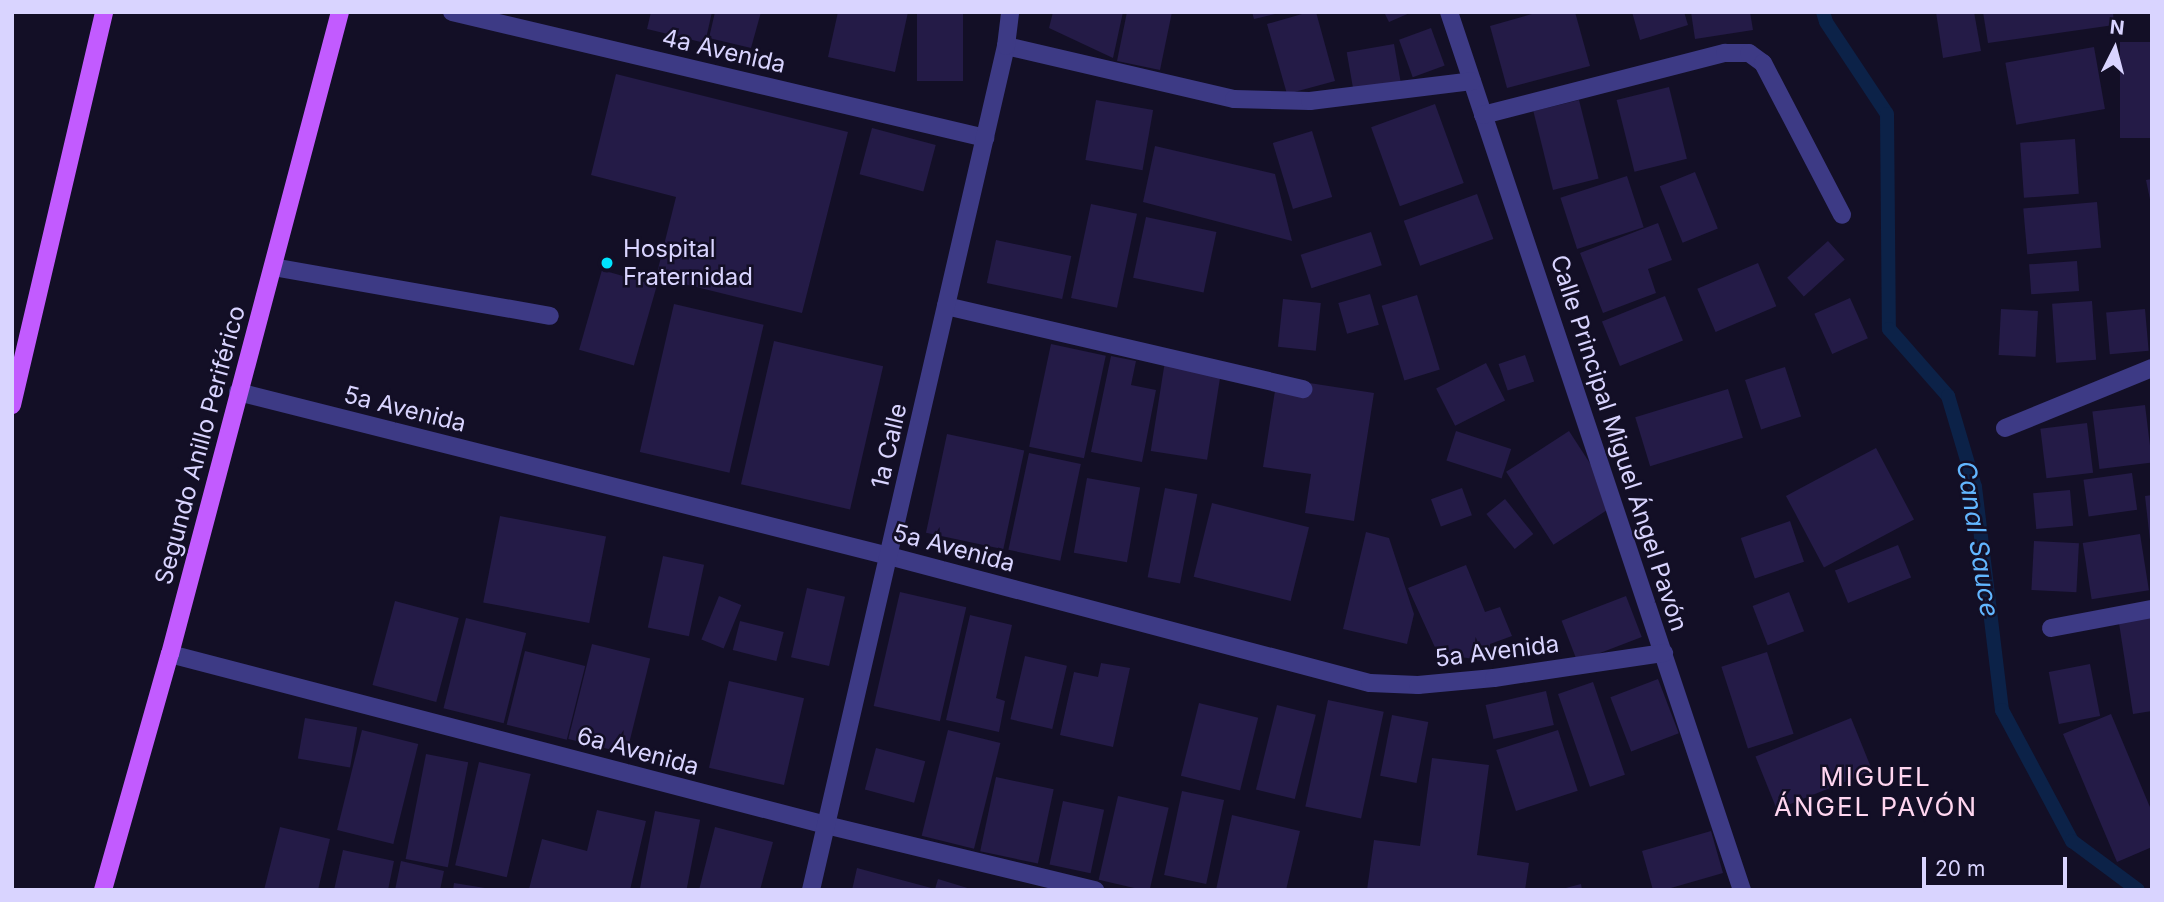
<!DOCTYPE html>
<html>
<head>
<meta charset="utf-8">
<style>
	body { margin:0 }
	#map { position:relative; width:2164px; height:902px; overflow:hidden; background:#130f26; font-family:Inter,sans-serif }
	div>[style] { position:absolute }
	.stream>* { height:14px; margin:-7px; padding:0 7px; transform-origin:7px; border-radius:7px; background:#0c2248 }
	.building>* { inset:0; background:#241b47; transform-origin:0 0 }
	.minor>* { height:18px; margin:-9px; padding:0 9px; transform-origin:9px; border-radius:9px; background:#3d3a85 }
	.major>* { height:18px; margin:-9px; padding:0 9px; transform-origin:9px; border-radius:9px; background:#c25bff }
	.dots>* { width:19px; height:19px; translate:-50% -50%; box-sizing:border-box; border:4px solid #130f26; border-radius:50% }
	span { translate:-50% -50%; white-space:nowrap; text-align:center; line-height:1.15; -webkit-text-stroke:5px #130f26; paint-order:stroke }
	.street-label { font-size:24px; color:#d9d4ff }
	.poi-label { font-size:24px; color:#d9d4ff }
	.left { translate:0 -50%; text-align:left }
	.water-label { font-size:26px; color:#62b6ff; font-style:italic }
	.neighbourhood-label { font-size:26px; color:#ffd6f0; letter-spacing:2px }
	.frame { position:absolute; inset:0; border:14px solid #d9d4ff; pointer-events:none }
	.north { position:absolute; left:2080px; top:14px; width:70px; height:70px; -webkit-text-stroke:5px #130f26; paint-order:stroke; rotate:6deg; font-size:19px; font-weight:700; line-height:28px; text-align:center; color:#d9d4ff }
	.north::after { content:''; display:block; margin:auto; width:24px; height:32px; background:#d9d4ff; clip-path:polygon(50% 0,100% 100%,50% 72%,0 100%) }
	.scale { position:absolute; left:1922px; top:857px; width:145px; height:32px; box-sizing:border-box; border:4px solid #d9d4ff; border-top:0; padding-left:9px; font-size:21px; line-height:24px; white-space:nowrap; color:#d9d4ff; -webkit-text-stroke:5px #130f26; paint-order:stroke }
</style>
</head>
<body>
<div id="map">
	<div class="stream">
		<div style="left:1823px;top:12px;width:10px;rotate:73deg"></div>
		<div style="left:1826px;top:22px;width:110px;rotate:56.5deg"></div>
		<div style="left:1887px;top:114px;width:215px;rotate:89.5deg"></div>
		<div style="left:1889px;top:329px;width:89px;rotate:48.6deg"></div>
		<div style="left:1948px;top:396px;width:95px;rotate:73.5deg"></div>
		<div style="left:1975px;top:487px;width:225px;rotate:83.1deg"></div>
		<div style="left:2002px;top:710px;width:149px;rotate:61.9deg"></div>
		<div style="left:2072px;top:841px;width:82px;rotate:36.6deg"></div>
	</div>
	<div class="building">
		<div style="clip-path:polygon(651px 12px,712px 12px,705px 43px,647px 29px)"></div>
		<div style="clip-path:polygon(715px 12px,761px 12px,751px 48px,709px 38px)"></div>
		<div style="clip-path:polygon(838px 12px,908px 12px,895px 72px,828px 57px)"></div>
		<div style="left:917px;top:12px;width:46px;height:69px"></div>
		<div style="clip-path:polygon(1053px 12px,1123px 12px,1113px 58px,1049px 28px)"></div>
		<div style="clip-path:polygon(1127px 12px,1172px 12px,1160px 70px,1117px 61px)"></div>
		<div style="clip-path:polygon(1252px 12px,1279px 12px,1279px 13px,1254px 19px)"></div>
		<div style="clip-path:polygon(1309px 12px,1316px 12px,1335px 81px,1287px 94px,1267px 24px)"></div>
		<div style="clip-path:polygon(1384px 12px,1412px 12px,1389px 22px)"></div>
		<div style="clip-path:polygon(1539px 12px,1575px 12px,1590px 66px,1507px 88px,1490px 26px)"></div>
		<div style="clip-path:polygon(1632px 12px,1684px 12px,1688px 25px,1640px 40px)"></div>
		<div style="clip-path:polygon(1691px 12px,1750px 12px,1753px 30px,1695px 39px)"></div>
		<div style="clip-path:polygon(1936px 12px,1974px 12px,1981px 51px,1943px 58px)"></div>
		<div style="clip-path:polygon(1983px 12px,2113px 12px,2114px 25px,1988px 43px)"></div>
		<div style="left:1431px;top:28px;width:40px;height:34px;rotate:70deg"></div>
		<div style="left:2152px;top:42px;width:96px;height:32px;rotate:90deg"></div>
		<div style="left:1394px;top:44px;width:40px;height:48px;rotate:80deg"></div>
		<div style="left:2094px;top:47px;width:63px;height:90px;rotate:80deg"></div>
		<div style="clip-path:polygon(616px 74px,848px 132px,802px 313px,656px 277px,676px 197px,591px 175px)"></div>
		<div style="left:1669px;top:87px;width:74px;height:54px;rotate:76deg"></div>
		<div style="left:1096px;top:100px;width:58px;height:61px;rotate:10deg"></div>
		<div style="left:1579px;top:100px;width:81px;height:47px;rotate:76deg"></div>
		<div style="left:1435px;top:104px;width:84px;height:68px;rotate:70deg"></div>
		<div style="left:872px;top:128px;width:66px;height:48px;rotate:15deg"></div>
		<div style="left:1312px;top:131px;width:69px;height:41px;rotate:73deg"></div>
		<div style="left:2075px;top:139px;width:55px;height:55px;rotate:86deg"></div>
		<div style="clip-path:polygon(1155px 146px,1275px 174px,1292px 241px,1143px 202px)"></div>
		<div style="left:1695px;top:172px;width:61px;height:38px;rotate:68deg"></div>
		<div style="left:1627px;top:176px;width:54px;height:70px;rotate:72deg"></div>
		<div style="clip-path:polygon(2152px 179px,2152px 203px,2151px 204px,2146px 180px)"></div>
		<div style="left:1477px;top:194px;width:48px;height:78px;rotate:70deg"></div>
		<div style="left:2097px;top:202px;width:46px;height:74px;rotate:85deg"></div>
		<div style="left:1091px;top:204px;width:47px;height:96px;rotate:12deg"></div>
		<div style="left:1146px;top:217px;width:72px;height:62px;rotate:12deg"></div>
		<div style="clip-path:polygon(1658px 223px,1672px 260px,1648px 269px,1656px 293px,1603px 313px,1580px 253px)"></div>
		<div style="left:1371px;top:232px;width:35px;height:74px;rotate:72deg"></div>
		<div style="left:996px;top:240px;width:77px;height:44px;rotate:12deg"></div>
		<div style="left:1828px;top:241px;width:25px;height:55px;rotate:48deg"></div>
		<div style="left:2077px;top:261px;width:30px;height:48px;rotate:86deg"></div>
		<div style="left:1758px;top:263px;width:47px;height:66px;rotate:67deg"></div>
		<div style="left:602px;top:270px;width:57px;height:83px;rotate:16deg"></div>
		<div style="left:1370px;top:294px;width:32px;height:33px;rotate:74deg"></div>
		<div style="left:1417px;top:295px;width:78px;height:37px;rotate:73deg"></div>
		<div style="left:1665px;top:296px;width:48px;height:68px;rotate:68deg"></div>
		<div style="left:1850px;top:298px;width:44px;height:39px;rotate:66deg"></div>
		<div style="left:1283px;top:299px;width:38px;height:48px;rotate:6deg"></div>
		<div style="left:2092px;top:301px;width:59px;height:40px;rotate:86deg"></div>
		<div style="left:674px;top:304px;width:92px;height:152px;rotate:13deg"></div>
		<div style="left:2001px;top:309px;width:37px;height:46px;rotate:3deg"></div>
		<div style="left:2145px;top:309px;width:42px;height:39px;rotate:85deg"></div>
		<div style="left:774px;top:341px;width:112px;height:147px;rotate:13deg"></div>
		<div style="left:1051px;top:344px;width:56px;height:105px;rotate:12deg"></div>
		<div style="left:1525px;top:355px;width:28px;height:28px;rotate:71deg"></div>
		<div style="clip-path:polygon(1111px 356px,1136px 361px,1131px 385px,1156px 390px,1142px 462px,1091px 452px)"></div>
		<div style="left:1165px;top:361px;width:57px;height:91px;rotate:9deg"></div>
		<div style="left:1486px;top:363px;width:42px;height:56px;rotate:63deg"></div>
		<div style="left:1785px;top:367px;width:52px;height:42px;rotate:72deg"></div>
		<div style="clip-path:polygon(1277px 378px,1374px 393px,1354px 521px,1305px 513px,1311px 474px,1263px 467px)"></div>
		<div style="left:1728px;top:389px;width:51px;height:97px;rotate:73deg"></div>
		<div style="left:2145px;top:405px;width:58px;height:53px;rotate:83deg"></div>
		<div style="left:2087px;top:423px;width:50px;height:47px;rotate:83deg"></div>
		<div style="left:1456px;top:431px;width:58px;height:31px;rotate:18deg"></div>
		<div style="left:1569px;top:431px;width:87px;height:75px;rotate:57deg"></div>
		<div style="left:947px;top:434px;width:79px;height:101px;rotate:12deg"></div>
		<div style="left:1876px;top:448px;width:81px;height:102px;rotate:62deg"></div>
		<div style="left:1029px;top:453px;width:53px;height:99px;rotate:12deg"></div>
		<div style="left:2132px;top:473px;width:37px;height:49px;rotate:82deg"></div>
		<div style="left:1087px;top:478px;width:54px;height:76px;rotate:10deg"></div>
		<div style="left:1165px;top:488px;width:33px;height:91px;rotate:11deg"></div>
		<div style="left:1462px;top:488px;width:29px;height:33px;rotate:70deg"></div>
		<div style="left:2070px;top:490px;width:36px;height:37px;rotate:85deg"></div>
		<div style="clip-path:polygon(2152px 495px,2152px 540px,2150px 540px,2145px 496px)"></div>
		<div style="left:1505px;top:499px;width:45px;height:24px;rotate:51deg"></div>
		<div style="left:1212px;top:503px;width:100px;height:76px;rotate:14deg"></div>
		<div style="left:500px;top:516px;width:108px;height:88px;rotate:11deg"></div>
		<div style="left:1790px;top:521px;width:43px;height:52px;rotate:71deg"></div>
		<div style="clip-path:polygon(1366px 532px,1389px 538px,1414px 614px,1407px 644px,1343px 629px)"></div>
		<div style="left:2140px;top:534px;width:57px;height:58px;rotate:81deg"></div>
		<div style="left:2034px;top:541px;width:45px;height:49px;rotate:3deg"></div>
		<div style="left:1898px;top:545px;width:35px;height:68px;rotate:68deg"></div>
		<div style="left:663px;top:556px;width:42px;height:73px;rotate:12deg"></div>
		<div style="clip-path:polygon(1466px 565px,1485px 612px,1500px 607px,1512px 636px,1490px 644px,1489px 661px,1438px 654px,1408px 588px)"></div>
		<div style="left:807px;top:588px;width:39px;height:71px;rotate:13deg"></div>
		<div style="left:900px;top:592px;width:68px;height:117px;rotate:13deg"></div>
		<div style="left:1789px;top:592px;width:42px;height:39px;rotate:69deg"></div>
		<div style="left:719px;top:596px;width:24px;height:47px;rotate:22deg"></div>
		<div style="left:1626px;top:596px;width:44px;height:69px;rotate:69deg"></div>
		<div style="left:395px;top:601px;width:66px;height:87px;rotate:15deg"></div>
		<div style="clip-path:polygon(970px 615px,1012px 625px,996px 698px,1005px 701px,999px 732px,946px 720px)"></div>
		<div style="clip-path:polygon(2152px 617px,2152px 711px,2133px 714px,2119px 623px)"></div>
		<div style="left:466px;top:618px;width:62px;height:93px;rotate:14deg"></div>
		<div style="left:740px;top:621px;width:45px;height:30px;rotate:14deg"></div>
		<div style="left:592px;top:644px;width:60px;height:98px;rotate:14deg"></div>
		<div style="left:525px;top:651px;width:62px;height:76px;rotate:14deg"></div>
		<div style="left:1767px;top:652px;width:86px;height:48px;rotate:72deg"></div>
		<div style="left:1025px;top:656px;width:43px;height:65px;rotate:13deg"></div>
		<div style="clip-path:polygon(1101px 663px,1130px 668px,1113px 747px,1060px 735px,1074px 672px,1098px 677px)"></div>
		<div style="left:2090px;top:664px;width:53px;height:42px;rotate:79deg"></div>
		<div style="left:1658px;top:679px;width:58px;height:51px;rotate:69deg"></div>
		<div style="left:729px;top:681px;width:77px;height:89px;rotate:13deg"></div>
		<div style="left:1593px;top:682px;width:98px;height:37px;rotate:71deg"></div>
		<div style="left:1546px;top:691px;width:35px;height:62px;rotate:77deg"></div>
		<div style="left:1328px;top:700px;width:57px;height:109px;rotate:12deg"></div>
		<div style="left:1199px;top:703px;width:61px;height:75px;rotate:14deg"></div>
		<div style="left:1277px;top:705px;width:40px;height:87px;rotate:14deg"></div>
		<div style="clip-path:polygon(2111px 714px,2152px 812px,2152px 847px,2117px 862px,2063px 734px)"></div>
		<div style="left:1392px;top:715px;width:37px;height:62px;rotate:11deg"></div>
		<div style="left:305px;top:718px;width:53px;height:41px;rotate:10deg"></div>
		<div style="left:1851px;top:718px;width:57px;height:103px;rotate:68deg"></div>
		<div style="left:362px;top:730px;width:58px;height:103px;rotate:14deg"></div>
		<div style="left:948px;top:730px;width:54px;height:109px;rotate:14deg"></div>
		<div style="left:1558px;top:730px;width:64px;height:65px;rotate:72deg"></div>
		<div style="left:876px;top:748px;width:51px;height:43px;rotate:15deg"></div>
		<div style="left:426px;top:754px;width:43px;height:107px;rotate:11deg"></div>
		<div style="clip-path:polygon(1432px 758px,1489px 765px,1477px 855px,1529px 863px,1525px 890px,1367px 890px,1374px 840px,1420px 846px)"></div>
		<div style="left:479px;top:762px;width:53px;height:106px;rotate:13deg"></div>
		<div style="left:996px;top:777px;width:59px;height:76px;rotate:12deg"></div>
		<div style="left:1182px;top:791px;width:43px;height:86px;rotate:12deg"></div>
		<div style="left:1118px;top:796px;width:52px;height:86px;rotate:13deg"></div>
		<div style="left:1063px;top:801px;width:42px;height:65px;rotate:12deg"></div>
		<div style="clip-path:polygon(597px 810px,646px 821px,630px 890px,529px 889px,542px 839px,587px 851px)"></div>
		<div style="left:655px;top:811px;width:46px;height:80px;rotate:11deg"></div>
		<div style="clip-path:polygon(1232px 815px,1300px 831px,1286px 890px,1216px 890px)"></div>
		<div style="clip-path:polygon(280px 827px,330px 839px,318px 890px,264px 890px)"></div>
		<div style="clip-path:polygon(715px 827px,773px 842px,760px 890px,699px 890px)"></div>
		<div style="clip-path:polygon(1711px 831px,1723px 873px,1664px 890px,1653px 890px,1642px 851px)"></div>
		<div style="clip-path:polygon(343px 850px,394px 861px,388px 890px,334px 890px)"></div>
		<div style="clip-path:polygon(401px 861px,444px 871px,440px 890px,395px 890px)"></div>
		<div style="clip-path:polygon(857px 868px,935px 889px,938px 879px,974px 890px,852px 890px)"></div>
		<div style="clip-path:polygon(454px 883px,485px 888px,484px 890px,453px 890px)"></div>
		<div style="clip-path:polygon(1581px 884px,1582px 890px,1562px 890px,1562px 889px)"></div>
	</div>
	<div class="minor">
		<div style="left:452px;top:12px;width:548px;rotate:13.3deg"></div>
		<div style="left:1449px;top:12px;width:926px;rotate:71.55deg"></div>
		<div style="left:1006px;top:46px;width:234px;rotate:13.1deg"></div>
		<div style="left:1234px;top:99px;width:76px;rotate:1.5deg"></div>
		<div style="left:1310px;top:101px;width:163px;rotate:-7deg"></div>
		<div style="left:1483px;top:115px;width:250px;rotate:-14.4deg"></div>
		<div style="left:1725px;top:53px;width:24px"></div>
		<div style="left:1749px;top:53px;width:17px;rotate:36deg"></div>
		<div style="left:1763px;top:63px;width:171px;rotate:62.5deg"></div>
		<div style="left:273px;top:267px;width:281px;rotate:10deg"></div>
		<div style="left:946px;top:306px;width:367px;rotate:13.1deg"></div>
		<div style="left:238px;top:392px;width:671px;rotate:14.14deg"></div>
		<div style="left:889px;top:556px;width:497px;rotate:14.8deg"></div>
		<div style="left:1370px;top:683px;width:48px;rotate:2.4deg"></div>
		<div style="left:1418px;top:685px;width:76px;rotate:-5.3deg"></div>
		<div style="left:1494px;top:678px;width:172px;rotate:-8.4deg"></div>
		<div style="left:2005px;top:428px;width:159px;rotate:-22.2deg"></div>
		<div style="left:2051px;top:628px;width:103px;rotate:-10.7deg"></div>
		<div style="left:170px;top:654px;width:678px;rotate:14.61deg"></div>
		<div style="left:826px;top:825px;width:277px;rotate:13.6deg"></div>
		<div style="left:811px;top:890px;width:866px;rotate:-76.99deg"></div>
		<div style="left:1006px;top:46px;width:34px;rotate:-83deg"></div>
	</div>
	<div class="major">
		<div style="left:12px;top:405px;width:404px;rotate:-76.8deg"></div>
		<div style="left:103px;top:890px;width:245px;rotate:-74.2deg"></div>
		<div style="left:170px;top:654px;width:664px;rotate:-75.17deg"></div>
	</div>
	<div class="dots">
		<div style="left:607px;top:263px;background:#00e5ff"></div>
	</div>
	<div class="street-label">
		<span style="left:724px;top:51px;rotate:13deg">4a Avenida</span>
		<span style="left:405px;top:409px;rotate:14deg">5a Avenida</span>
		<span style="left:1619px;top:443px;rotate:72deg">Calle Principal Miguel Ángel Pavón</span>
		<span style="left:200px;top:445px;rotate:-75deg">Segundo Anillo Periférico</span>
		<span style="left:889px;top:446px;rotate:-77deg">1a Calle</span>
		<span style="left:954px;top:548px;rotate:15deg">5a Avenida</span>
		<span style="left:1497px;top:651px;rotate:-7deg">5a Avenida</span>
		<span style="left:638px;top:751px;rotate:15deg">6a Avenida</span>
	</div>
	<div class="poi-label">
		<span class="left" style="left:623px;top:263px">Hospital<br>Fraternidad</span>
	</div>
	<div class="water-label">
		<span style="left:1978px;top:539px;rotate:81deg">Canal Sauce</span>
	</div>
	<div class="neighbourhood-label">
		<span style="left:1876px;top:792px">MIGUEL<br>ÁNGEL PAVÓN</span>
	</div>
	<div class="frame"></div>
	<div class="north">N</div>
	<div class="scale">20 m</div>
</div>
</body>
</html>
